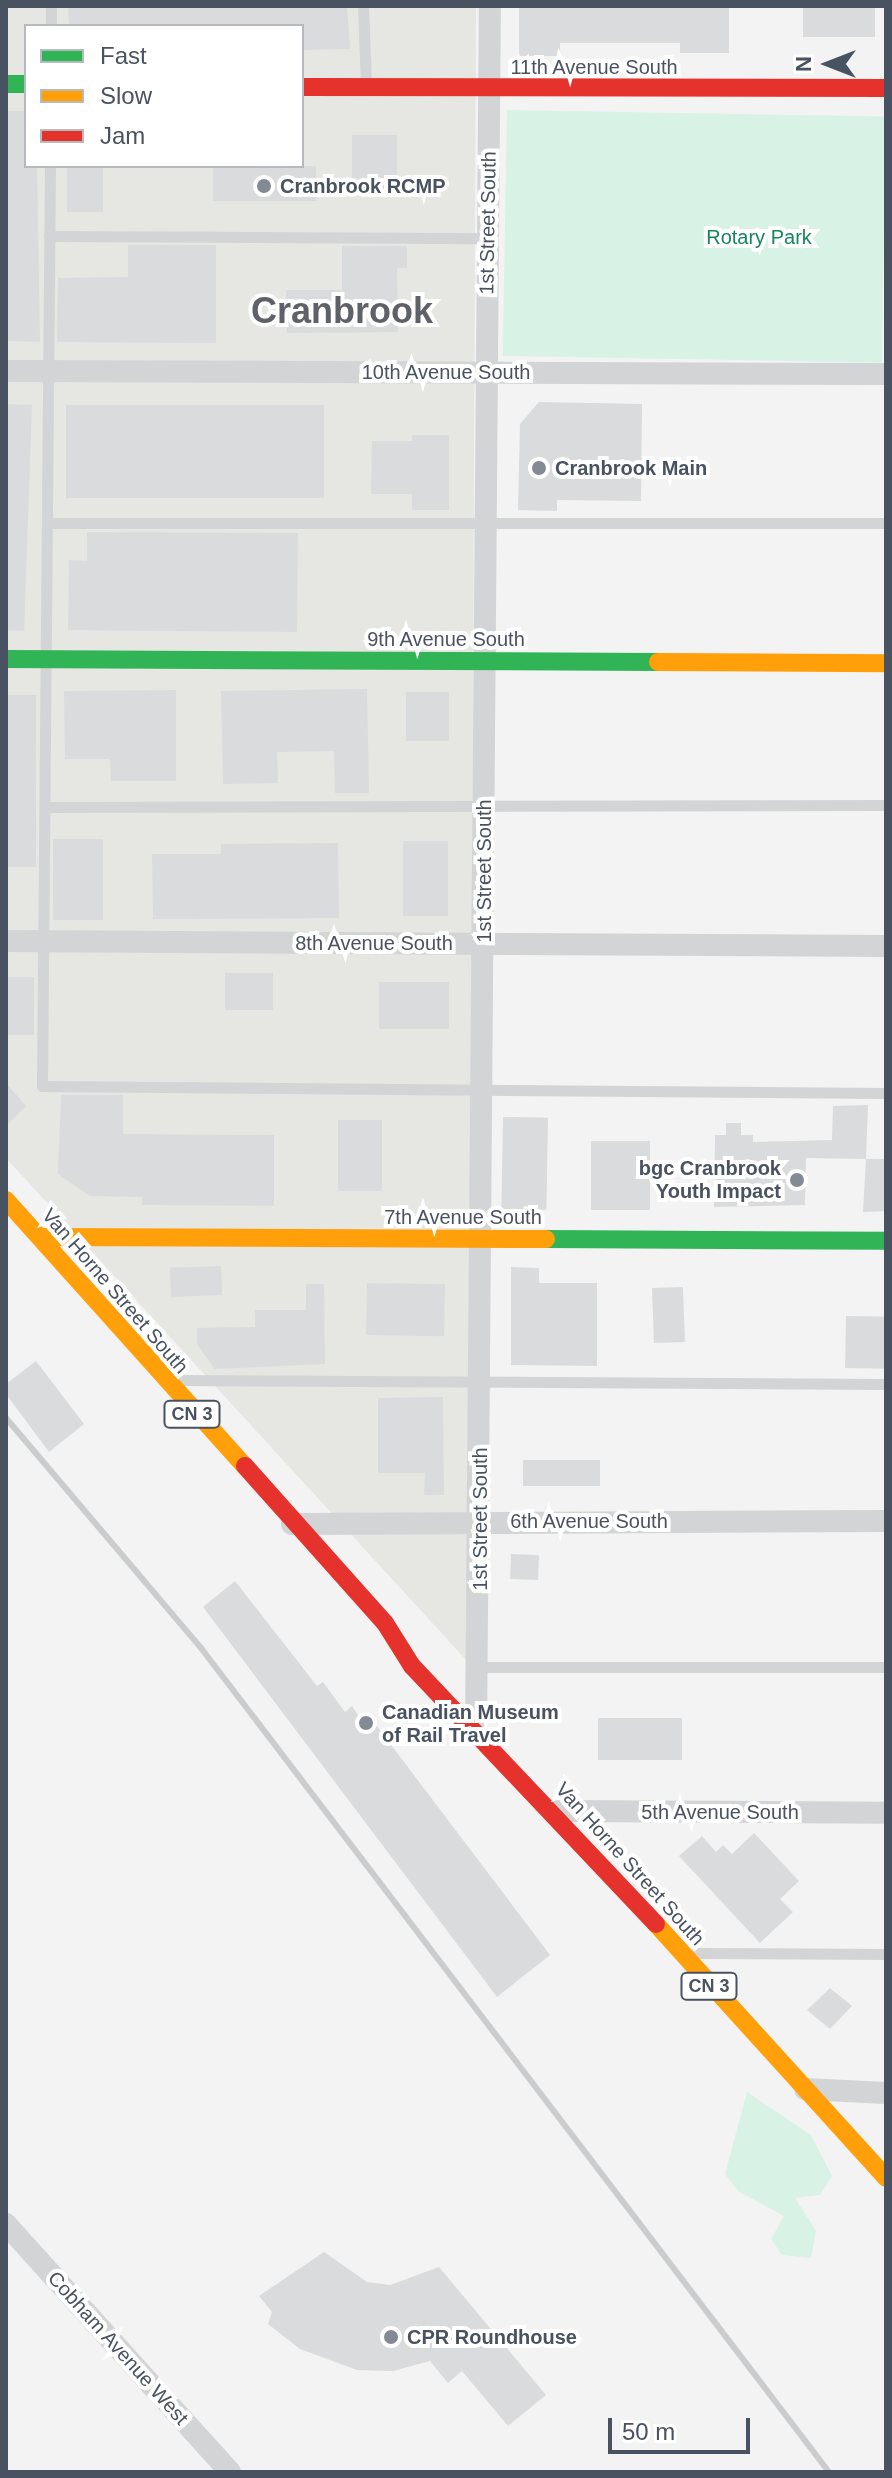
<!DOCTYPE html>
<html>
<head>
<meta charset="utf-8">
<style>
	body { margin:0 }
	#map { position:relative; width:892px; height:2478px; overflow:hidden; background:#f3f3f3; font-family:Helvetica,sans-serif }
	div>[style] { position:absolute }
	.commercial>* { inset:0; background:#e6e6e2 }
	.green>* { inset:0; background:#d8f2e6; transform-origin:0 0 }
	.building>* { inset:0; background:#dadbdc; transform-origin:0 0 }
	.lane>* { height:11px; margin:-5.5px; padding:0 5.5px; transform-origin:5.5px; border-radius:5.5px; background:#d2d4d6 }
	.street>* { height:22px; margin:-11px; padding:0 11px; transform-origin:11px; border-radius:11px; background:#d2d4d6 }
	.fast>* { height:18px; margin:-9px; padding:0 9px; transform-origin:9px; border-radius:9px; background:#30b455 }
	.slow>* { height:18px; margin:-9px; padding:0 9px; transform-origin:9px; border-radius:9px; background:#ff9f0a }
	.jam>* { height:18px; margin:-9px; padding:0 9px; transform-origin:9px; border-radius:9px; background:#e5322d }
	.rail>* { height:6px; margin:-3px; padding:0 3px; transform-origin:3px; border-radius:3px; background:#caccce }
	.dots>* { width:22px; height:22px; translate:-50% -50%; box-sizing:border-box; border:4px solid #fff; border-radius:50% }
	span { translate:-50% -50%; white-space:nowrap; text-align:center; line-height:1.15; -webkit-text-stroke:8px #fff; paint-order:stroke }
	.shield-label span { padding:2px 6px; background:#fff; border:2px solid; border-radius:6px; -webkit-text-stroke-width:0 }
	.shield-label { font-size:18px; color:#495260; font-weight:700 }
	.street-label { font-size:20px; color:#495260 }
	.poi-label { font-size:20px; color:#495260; font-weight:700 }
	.left { translate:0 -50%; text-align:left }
	.right { translate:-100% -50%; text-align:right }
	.park-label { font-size:20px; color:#17855e }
	.town-label { font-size:36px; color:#5e6167; font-weight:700 }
	.frame { position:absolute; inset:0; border:8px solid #495260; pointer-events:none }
	.legend { position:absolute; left:24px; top:24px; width:280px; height:144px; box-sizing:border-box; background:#fff; border:2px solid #b6babf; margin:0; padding:10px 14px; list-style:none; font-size:24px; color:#495260 }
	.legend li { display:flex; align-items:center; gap:16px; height:40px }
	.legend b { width:40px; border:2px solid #b6babf }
	.north { position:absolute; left:788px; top:24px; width:80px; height:80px; -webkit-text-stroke:6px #fff; paint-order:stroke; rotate:270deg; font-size:22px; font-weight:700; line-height:32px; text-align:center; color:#495260 }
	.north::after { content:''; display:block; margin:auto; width:28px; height:36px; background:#495260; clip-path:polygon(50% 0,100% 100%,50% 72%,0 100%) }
	.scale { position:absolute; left:608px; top:2418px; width:142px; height:36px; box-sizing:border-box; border:4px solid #495260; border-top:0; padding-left:10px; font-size:24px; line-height:28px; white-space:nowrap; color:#495260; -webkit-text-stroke:6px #fff; paint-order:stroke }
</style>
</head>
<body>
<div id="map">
	<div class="commercial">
		<div style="clip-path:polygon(evenodd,6px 6px,476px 6px,469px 1663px,6px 1158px,6px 6px,26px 26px,302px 26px,302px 166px,26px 166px,26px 26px)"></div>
	</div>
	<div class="green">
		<div style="left:507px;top:110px;width:379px;height:246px;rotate:1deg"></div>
		<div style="clip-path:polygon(747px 2092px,811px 2135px,832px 2176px,820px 2195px,795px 2198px,816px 2231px,811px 2258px,782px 2255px,771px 2239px,784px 2216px,738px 2191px,725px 2174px)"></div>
	</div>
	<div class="building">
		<div style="clip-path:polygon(68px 6px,347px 6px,350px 49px,302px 50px,302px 26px,69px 26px)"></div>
		<div style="clip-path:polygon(519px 6px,729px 6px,729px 53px,680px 53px,680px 43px,560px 43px,560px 56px,519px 56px)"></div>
		<div style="left:803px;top:6px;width:72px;height:31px"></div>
		<div style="clip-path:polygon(6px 111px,25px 111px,24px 160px,37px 166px,40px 342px,6px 341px)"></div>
		<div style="left:352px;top:135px;width:45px;height:60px"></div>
		<div style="left:67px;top:166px;width:36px;height:46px"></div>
		<div style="left:213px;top:166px;width:103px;height:35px"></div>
		<div style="clip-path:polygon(128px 245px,216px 245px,216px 343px,57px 342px,58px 278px,128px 277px)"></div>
		<div style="clip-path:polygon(342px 246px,407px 246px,407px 268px,397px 268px,398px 332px,287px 333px,286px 290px,342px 290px)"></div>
		<div style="clip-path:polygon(539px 402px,642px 404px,641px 501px,557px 500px,557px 511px,518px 510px,520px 424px)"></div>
		<div style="left:6px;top:404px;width:26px;height:226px;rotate:2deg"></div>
		<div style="left:66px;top:405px;width:258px;height:93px"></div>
		<div style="clip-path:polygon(412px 435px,449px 435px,449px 510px,412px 510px,412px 494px,371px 494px,372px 441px,412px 441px)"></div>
		<div style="clip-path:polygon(87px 532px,298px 533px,297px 632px,68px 630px,69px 560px,87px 561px)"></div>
		<div style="clip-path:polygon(367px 689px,369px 793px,335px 793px,334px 751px,277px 752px,278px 783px,223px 784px,221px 691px)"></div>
		<div style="clip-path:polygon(176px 690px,176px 781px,111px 781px,110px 759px,65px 759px,64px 691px)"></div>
		<div style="left:406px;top:692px;width:43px;height:49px"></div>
		<div style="left:6px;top:695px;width:30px;height:172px"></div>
		<div style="left:53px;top:839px;width:50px;height:81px"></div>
		<div style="left:403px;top:841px;width:45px;height:75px"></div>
		<div style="clip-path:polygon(338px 843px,339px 918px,153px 919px,152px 854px,221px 854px,221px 844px)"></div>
		<div style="left:225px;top:973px;width:48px;height:37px"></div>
		<div style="left:6px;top:977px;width:28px;height:58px"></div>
		<div style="left:379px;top:982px;width:70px;height:47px"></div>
		<div style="clip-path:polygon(6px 1083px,26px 1106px,6px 1126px)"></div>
		<div style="clip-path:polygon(61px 1095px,123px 1095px,123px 1134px,274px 1135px,274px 1206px,142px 1205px,142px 1197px,90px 1196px,58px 1174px)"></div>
		<div style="clip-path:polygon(868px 1105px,866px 1159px,806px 1158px,805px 1205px,714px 1207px,715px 1135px,726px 1135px,726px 1123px,741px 1123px,741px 1135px,753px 1135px,753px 1142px,832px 1140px,833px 1106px)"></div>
		<div style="left:503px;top:1117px;width:45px;height:92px;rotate:1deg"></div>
		<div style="left:338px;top:1120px;width:44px;height:71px"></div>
		<div style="left:591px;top:1141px;width:59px;height:69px"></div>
		<div style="clip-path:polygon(866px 1159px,886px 1159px,886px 1211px,863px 1212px)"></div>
		<div style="left:221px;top:1266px;width:29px;height:51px;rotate:88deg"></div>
		<div style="clip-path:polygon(511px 1267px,539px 1268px,539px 1283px,597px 1283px,597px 1366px,511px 1365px)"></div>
		<div style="left:367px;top:1283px;width:78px;height:52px;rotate:1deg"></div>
		<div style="clip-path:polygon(306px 1284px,324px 1284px,325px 1364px,215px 1369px,197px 1344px,197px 1328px,255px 1327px,255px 1310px,306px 1310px)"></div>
		<div style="left:683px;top:1287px;width:55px;height:31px;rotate:88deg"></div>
		<div style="left:846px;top:1316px;width:40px;height:52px;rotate:1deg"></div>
		<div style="clip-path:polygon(36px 1361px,84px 1424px,49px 1452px,6px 1394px,6px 1384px)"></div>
		<div style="clip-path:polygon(443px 1397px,444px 1495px,424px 1495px,425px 1473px,378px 1473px,378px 1398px)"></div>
		<div style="left:600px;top:1460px;width:26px;height:77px;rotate:90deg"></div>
		<div style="left:511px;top:1554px;width:28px;height:25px;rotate:2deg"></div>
		<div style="clip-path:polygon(235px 1581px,317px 1686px,323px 1682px,345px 1712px,352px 1706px,360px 1718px,367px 1713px,550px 1955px,497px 1997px,203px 1607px)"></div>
		<div style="left:598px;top:1718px;width:84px;height:42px"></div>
		<div style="clip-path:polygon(754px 1833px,799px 1881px,780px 1899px,793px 1912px,760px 1943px,679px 1856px,702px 1836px,716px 1852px,723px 1845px,732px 1854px)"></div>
		<div style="clip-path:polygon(830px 1988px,852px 2006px,830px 2029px,807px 2010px)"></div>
		<div style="clip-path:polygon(324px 2252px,367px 2282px,390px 2285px,439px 2267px,546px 2395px,508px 2426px,462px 2371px,448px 2383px,430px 2361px,393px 2371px,357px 2370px,300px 2349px,268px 2324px,272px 2312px,259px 2296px)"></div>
	</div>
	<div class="lane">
		<div style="left:363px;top:6px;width:78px;rotate:87.8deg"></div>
		<div style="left:51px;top:26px;width:20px;rotate:-90deg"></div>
		<div style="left:50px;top:166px;width:920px;rotate:90.5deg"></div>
		<div style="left:42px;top:1086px;width:844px;rotate:0.48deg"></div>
		<div style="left:49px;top:236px;width:439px;rotate:0.3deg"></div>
		<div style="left:47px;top:523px;width:839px"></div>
		<div style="left:45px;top:807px;width:841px;rotate:-0.14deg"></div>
		<div style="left:179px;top:1380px;width:707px;rotate:0.32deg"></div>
		<div style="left:479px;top:1667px;width:407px"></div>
		<div style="left:695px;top:1953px;width:191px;rotate:0.3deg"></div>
	</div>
	<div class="street">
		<div style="left:6px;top:371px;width:880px;rotate:0.2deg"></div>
		<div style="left:6px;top:941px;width:880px;rotate:0.33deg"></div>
		<div style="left:292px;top:1524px;width:594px;rotate:-0.29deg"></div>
		<div style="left:476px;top:1734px;width:1728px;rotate:-89.54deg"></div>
		<div style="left:553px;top:1811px;width:333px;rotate:0.3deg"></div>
		<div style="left:805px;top:2089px;width:81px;rotate:2.8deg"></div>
		<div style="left:6px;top:2224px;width:334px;rotate:47.9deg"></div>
	</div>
	<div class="fast">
		<div style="left:6px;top:84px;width:20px"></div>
		<div style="left:6px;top:659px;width:652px;rotate:0.26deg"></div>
		<div style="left:546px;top:1239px;width:340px;rotate:0.3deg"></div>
	</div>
	<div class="slow">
		<div style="left:658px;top:662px;width:228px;rotate:0.3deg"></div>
		<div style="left:6px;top:1200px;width:358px;rotate:48.1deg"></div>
		<div style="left:40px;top:1237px;width:506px;rotate:0.23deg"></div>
		<div style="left:656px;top:1924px;width:343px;rotate:47.8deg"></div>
	</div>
	<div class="jam">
		<div style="left:302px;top:87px;width:584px;rotate:0.1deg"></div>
		<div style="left:245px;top:1466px;width:210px;rotate:48.3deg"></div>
		<div style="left:385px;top:1623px;width:51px;rotate:57.9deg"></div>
		<div style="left:412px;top:1666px;width:355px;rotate:46.6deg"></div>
	</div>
	<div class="rail">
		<div style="left:6px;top:1418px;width:302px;rotate:49.7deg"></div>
		<div style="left:201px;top:1648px;width:1036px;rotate:52.69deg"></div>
	</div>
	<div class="dots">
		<div style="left:264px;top:186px;background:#848a93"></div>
		<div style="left:539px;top:468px;background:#848a93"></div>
		<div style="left:797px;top:1180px;background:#848a93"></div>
		<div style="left:366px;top:1723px;background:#848a93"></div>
		<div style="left:391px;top:2337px;background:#848a93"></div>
	</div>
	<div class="shield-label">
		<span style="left:192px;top:1414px">CN 3</span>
		<span style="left:709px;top:1986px">CN 3</span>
	</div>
	<div class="street-label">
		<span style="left:594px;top:67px">11th Avenue South</span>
		<span style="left:488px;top:223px;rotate:-89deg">1st Street South</span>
		<span style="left:446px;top:372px">10th Avenue South</span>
		<span style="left:446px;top:639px">9th Avenue South</span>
		<span style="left:484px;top:871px;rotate:-90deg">1st Street South</span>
		<span style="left:374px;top:943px">8th Avenue South</span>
		<span style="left:463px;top:1217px">7th Avenue South</span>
		<span style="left:115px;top:1291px;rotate:49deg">Van Horne Street South</span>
		<span style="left:480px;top:1519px;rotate:-90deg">1st Street South</span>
		<span style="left:589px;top:1521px">6th Avenue South</span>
		<span style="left:720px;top:1812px">5th Avenue South</span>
		<span style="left:630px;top:1864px;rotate:48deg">Van Horne Street South</span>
		<span style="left:118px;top:2348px;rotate:48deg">Cobham Avenue West</span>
	</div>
	<div class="poi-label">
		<span class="left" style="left:280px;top:186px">Cranbrook RCMP</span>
		<span class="left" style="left:555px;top:468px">Cranbrook Main</span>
		<span class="right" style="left:781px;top:1180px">bgc Cranbrook<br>Youth Impact</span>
		<span class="left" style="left:382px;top:1724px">Canadian Museum<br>of Rail Travel</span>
		<span class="left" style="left:407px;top:2337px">CPR Roundhouse</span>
	</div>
	<div class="park-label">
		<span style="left:759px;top:237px">Rotary Park</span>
	</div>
	<div class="town-label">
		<span style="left:342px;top:311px">Cranbrook</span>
	</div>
	<div class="frame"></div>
	<ul class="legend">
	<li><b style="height:10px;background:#30b455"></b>Fast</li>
	<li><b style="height:10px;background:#ff9f0a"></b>Slow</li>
	<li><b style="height:10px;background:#e5322d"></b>Jam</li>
	</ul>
	<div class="north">N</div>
	<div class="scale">50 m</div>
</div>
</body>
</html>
